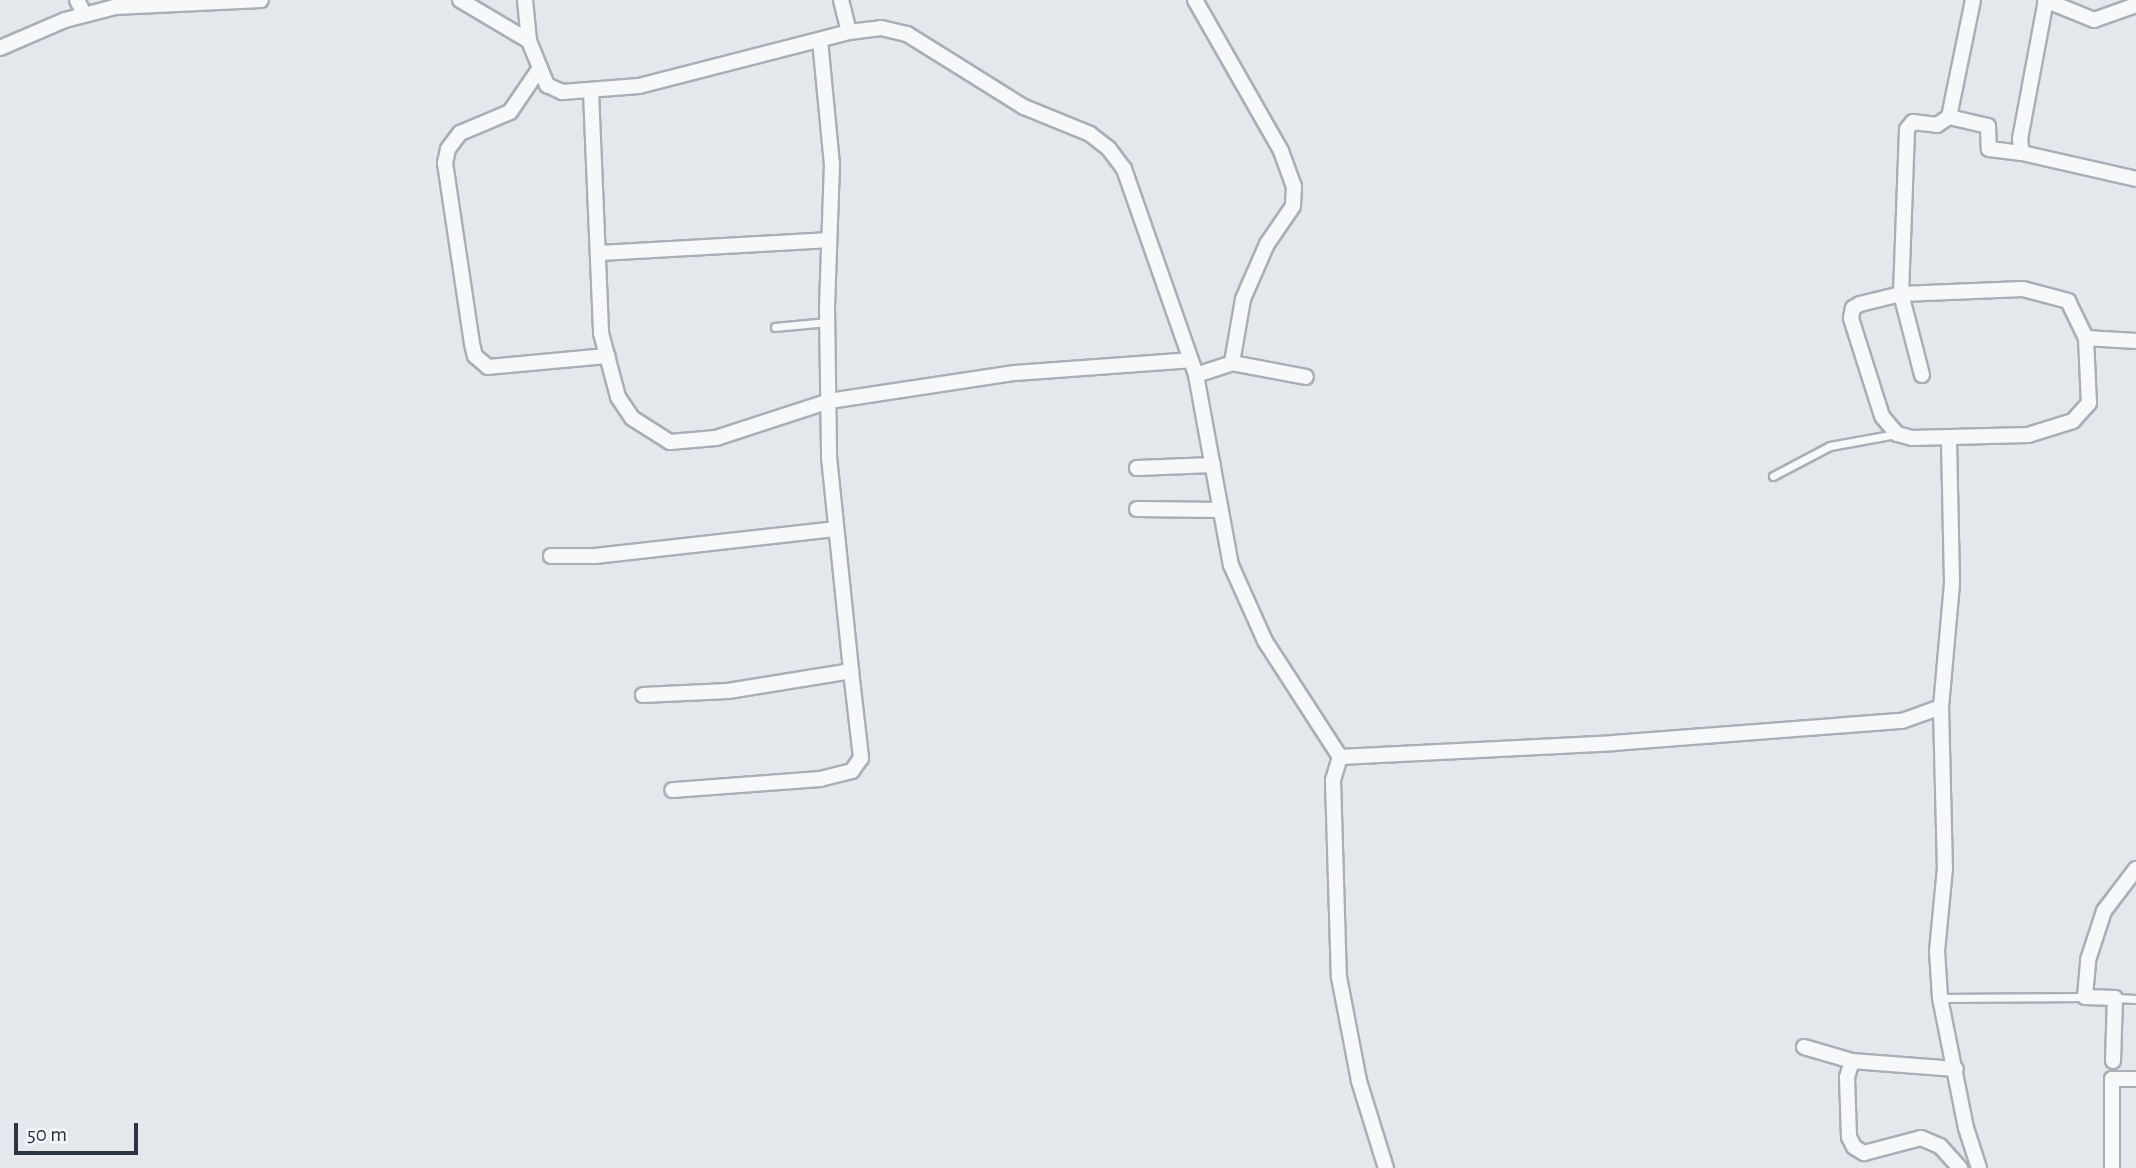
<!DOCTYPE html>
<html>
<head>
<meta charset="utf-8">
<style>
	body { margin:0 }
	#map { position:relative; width:2136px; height:1168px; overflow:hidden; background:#e4e7ec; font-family:"Alegreya Sans",sans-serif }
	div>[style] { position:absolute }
	.roads { filter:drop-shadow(2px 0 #a9aeb7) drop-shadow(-2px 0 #a9aeb7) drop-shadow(0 2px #a9aeb7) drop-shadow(0 -2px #a9aeb7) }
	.lane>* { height:7px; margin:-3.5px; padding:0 3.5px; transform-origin:3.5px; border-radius:3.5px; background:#f7f8fa }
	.street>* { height:14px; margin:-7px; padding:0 7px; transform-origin:7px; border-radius:7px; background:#f7f8fa }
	span { translate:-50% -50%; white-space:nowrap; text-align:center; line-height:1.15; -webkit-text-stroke:7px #f4f6f9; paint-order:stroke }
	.scale { position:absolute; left:14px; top:1123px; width:124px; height:32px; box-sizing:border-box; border:4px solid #2b3445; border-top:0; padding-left:9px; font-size:21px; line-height:24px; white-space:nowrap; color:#2b3445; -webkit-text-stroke:5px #f4f6f9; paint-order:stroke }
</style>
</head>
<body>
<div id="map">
	<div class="roads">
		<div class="lane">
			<div style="left:775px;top:327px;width:52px;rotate:-5.5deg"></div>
			<div style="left:1773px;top:476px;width:64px;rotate:-27.8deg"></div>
			<div style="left:1830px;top:446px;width:67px;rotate:-10.3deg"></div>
			<div style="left:1940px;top:998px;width:145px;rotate:-0.4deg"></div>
			<div style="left:2115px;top:998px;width:21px;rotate:3deg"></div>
		</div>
		<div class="street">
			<div style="left:77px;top:0;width:16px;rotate:63deg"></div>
			<div style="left:460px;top:0;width:80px;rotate:30.7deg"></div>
			<div style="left:529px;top:41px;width:48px;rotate:67.8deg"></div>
			<div style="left:547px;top:85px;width:17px;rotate:25deg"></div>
			<div style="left:562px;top:92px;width:77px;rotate:-4.5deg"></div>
			<div style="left:639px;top:86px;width:217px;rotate:-14.4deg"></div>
			<div style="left:849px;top:32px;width:32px;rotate:-7deg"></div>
			<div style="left:881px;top:28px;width:27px;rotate:13deg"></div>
			<div style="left:907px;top:34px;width:138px;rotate:32deg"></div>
			<div style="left:1024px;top:107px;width:71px;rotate:22.2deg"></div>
			<div style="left:1090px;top:134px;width:24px;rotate:38deg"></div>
			<div style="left:1109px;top:149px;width:25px;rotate:53deg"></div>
			<div style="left:1124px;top:169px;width:218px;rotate:70.7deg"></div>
			<div style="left:1196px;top:375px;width:193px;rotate:79.6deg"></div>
			<div style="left:1231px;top:565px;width:83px;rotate:65.9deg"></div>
			<div style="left:1265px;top:641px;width:138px;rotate:57.1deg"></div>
			<div style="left:1340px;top:757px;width:24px;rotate:107deg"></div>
			<div style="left:1333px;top:780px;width:197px;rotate:88.3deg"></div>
			<div style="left:1339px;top:977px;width:106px;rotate:79.1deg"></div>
			<div style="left:1359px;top:1081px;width:91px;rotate:72.8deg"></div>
			<div style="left:525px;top:0;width:41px;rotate:84.4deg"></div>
			<div style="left:841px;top:0;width:33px;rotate:76deg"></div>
			<div style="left:1195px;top:0;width:174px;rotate:60.3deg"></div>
			<div style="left:1281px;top:151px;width:37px;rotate:70deg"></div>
			<div style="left:1294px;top:186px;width:20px;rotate:93deg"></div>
			<div style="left:1293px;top:206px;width:46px;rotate:124.4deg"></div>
			<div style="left:1267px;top:244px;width:60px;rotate:113.6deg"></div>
			<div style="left:1243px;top:299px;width:65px;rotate:99.8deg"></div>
			<div style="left:2045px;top:0;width:53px;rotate:22.2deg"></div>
			<div style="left:2094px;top:20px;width:45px;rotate:-19.7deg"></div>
			<div style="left:2046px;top:0;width:141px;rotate:100.6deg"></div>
			<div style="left:2020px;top:139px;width:14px;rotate:82deg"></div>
			<div style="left:2022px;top:153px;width:117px;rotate:12.8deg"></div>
			<div style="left:820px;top:40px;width:125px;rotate:84.5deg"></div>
			<div style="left:832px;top:164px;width:144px;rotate:92deg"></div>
			<div style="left:827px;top:308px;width:149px;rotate:89.2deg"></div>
			<div style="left:829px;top:457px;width:215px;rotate:84.1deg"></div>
			<div style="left:0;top:48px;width:71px;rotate:-23.3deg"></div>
			<div style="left:65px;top:20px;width:52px;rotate:-14.6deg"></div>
			<div style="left:115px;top:7px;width:146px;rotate:-2.7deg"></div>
			<div style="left:540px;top:68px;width:53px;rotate:124.3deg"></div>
			<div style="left:510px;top:112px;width:54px;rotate:157.2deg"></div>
			<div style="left:460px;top:133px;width:20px;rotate:127deg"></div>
			<div style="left:448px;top:149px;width:14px;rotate:102deg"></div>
			<div style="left:445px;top:163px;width:183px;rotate:81.5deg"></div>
			<div style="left:472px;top:344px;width:12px;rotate:76deg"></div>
			<div style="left:475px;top:356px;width:17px;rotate:40deg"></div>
			<div style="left:488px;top:367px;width:120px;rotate:-5.3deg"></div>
			<div style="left:591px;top:92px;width:241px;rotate:87.6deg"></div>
			<div style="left:601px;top:333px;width:66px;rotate:75.1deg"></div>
			<div style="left:618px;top:397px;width:25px;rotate:56deg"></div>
			<div style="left:632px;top:418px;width:45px;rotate:32.3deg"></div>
			<div style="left:670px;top:442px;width:46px;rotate:-5deg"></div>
			<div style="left:716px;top:438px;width:119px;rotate:-18.1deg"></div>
			<div style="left:829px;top:401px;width:188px;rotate:-8.6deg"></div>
			<div style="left:1015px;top:373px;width:175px;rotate:-4.2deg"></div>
			<div style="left:1949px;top:117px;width:40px;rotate:13deg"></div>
			<div style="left:1988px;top:126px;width:23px;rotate:88deg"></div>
			<div style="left:1989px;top:149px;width:33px;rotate:7deg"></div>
			<div style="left:598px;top:253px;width:230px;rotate:-3.2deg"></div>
			<div style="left:2086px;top:338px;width:65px;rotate:87.4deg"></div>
			<div style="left:2089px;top:403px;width:24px;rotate:132deg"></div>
			<div style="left:2073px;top:421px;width:47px;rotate:162.7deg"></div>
			<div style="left:2028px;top:435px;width:116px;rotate:178.5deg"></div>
			<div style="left:1912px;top:438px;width:16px;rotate:-165deg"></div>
			<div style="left:1897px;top:434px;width:23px;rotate:-130deg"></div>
			<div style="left:1882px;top:416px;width:103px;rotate:-107.6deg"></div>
			<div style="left:1851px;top:318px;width:10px;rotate:-79deg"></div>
			<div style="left:1853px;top:308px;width:8px;rotate:-30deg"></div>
			<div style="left:1860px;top:304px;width:42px;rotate:-13.7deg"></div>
			<div style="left:1901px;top:294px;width:122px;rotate:-2.3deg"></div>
			<div style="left:2023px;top:289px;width:47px;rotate:14.9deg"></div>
			<div style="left:2068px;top:301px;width:41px;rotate:64.1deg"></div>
			<div style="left:2086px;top:338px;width:50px;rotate:3.4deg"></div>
			<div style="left:1196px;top:375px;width:38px;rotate:-18deg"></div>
			<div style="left:1232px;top:363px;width:75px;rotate:10.7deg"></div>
			<div style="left:1922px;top:375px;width:84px;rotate:-104.5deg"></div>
			<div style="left:1901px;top:294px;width:165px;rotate:-87.9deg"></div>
			<div style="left:1907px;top:129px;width:9px;rotate:-49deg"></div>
			<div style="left:1913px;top:122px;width:24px;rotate:7deg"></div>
			<div style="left:1937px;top:125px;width:14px;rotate:-34deg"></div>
			<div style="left:1949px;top:117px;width:119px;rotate:-78.4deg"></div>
			<div style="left:1137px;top:468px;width:76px;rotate:-2.3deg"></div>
			<div style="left:1137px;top:509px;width:83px;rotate:0.7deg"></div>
			<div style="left:551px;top:556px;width:44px"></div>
			<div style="left:595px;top:556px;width:241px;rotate:-6.4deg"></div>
			<div style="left:643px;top:695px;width:85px;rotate:-2.7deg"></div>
			<div style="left:728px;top:691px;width:125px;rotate:-9.2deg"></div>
			<div style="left:851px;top:671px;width:88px;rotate:83.4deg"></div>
			<div style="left:861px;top:758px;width:16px;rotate:125deg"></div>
			<div style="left:852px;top:771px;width:33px;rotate:166deg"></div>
			<div style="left:820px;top:779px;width:148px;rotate:175.7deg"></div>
			<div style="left:1941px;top:707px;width:161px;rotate:88.6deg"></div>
			<div style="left:1945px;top:868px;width:83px;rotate:95.5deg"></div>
			<div style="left:1937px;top:951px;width:47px;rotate:86.3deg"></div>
			<div style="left:1940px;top:998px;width:133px;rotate:78.7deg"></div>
			<div style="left:1966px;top:1128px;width:42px;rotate:72deg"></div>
			<div style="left:1340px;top:757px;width:273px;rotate:-2.9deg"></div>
			<div style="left:1613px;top:743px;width:290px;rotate:-4.4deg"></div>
			<div style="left:1902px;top:721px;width:41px;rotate:-19.7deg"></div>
			<div style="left:1941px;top:707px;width:124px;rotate:-84.9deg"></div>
			<div style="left:1952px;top:583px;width:145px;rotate:-91.2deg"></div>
			<div style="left:1804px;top:1047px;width:50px;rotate:16.3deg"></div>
			<div style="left:1852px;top:1061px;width:104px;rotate:4.4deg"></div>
			<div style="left:1852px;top:1061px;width:17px;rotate:107deg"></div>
			<div style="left:1847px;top:1077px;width:60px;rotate:88.1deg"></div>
			<div style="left:1849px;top:1137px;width:11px;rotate:63deg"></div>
			<div style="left:1854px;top:1147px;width:12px;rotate:31deg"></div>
			<div style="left:1864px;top:1153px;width:59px;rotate:-14.7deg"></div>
			<div style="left:1921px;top:1138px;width:21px;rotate:23deg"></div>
			<div style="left:1940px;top:1146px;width:30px;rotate:48deg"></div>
			<div style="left:2113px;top:1061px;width:63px;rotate:-88.2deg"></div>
			<div style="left:2115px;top:998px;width:30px;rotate:-178deg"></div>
			<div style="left:2085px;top:997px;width:37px;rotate:-85deg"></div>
			<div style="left:2088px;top:960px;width:52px;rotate:-71.9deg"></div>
			<div style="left:2104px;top:911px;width:53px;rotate:-52.7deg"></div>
			<div style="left:2112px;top:1168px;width:89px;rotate:-90deg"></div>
			<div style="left:2112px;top:1079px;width:24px"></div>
		</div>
	</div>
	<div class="scale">50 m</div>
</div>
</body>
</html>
